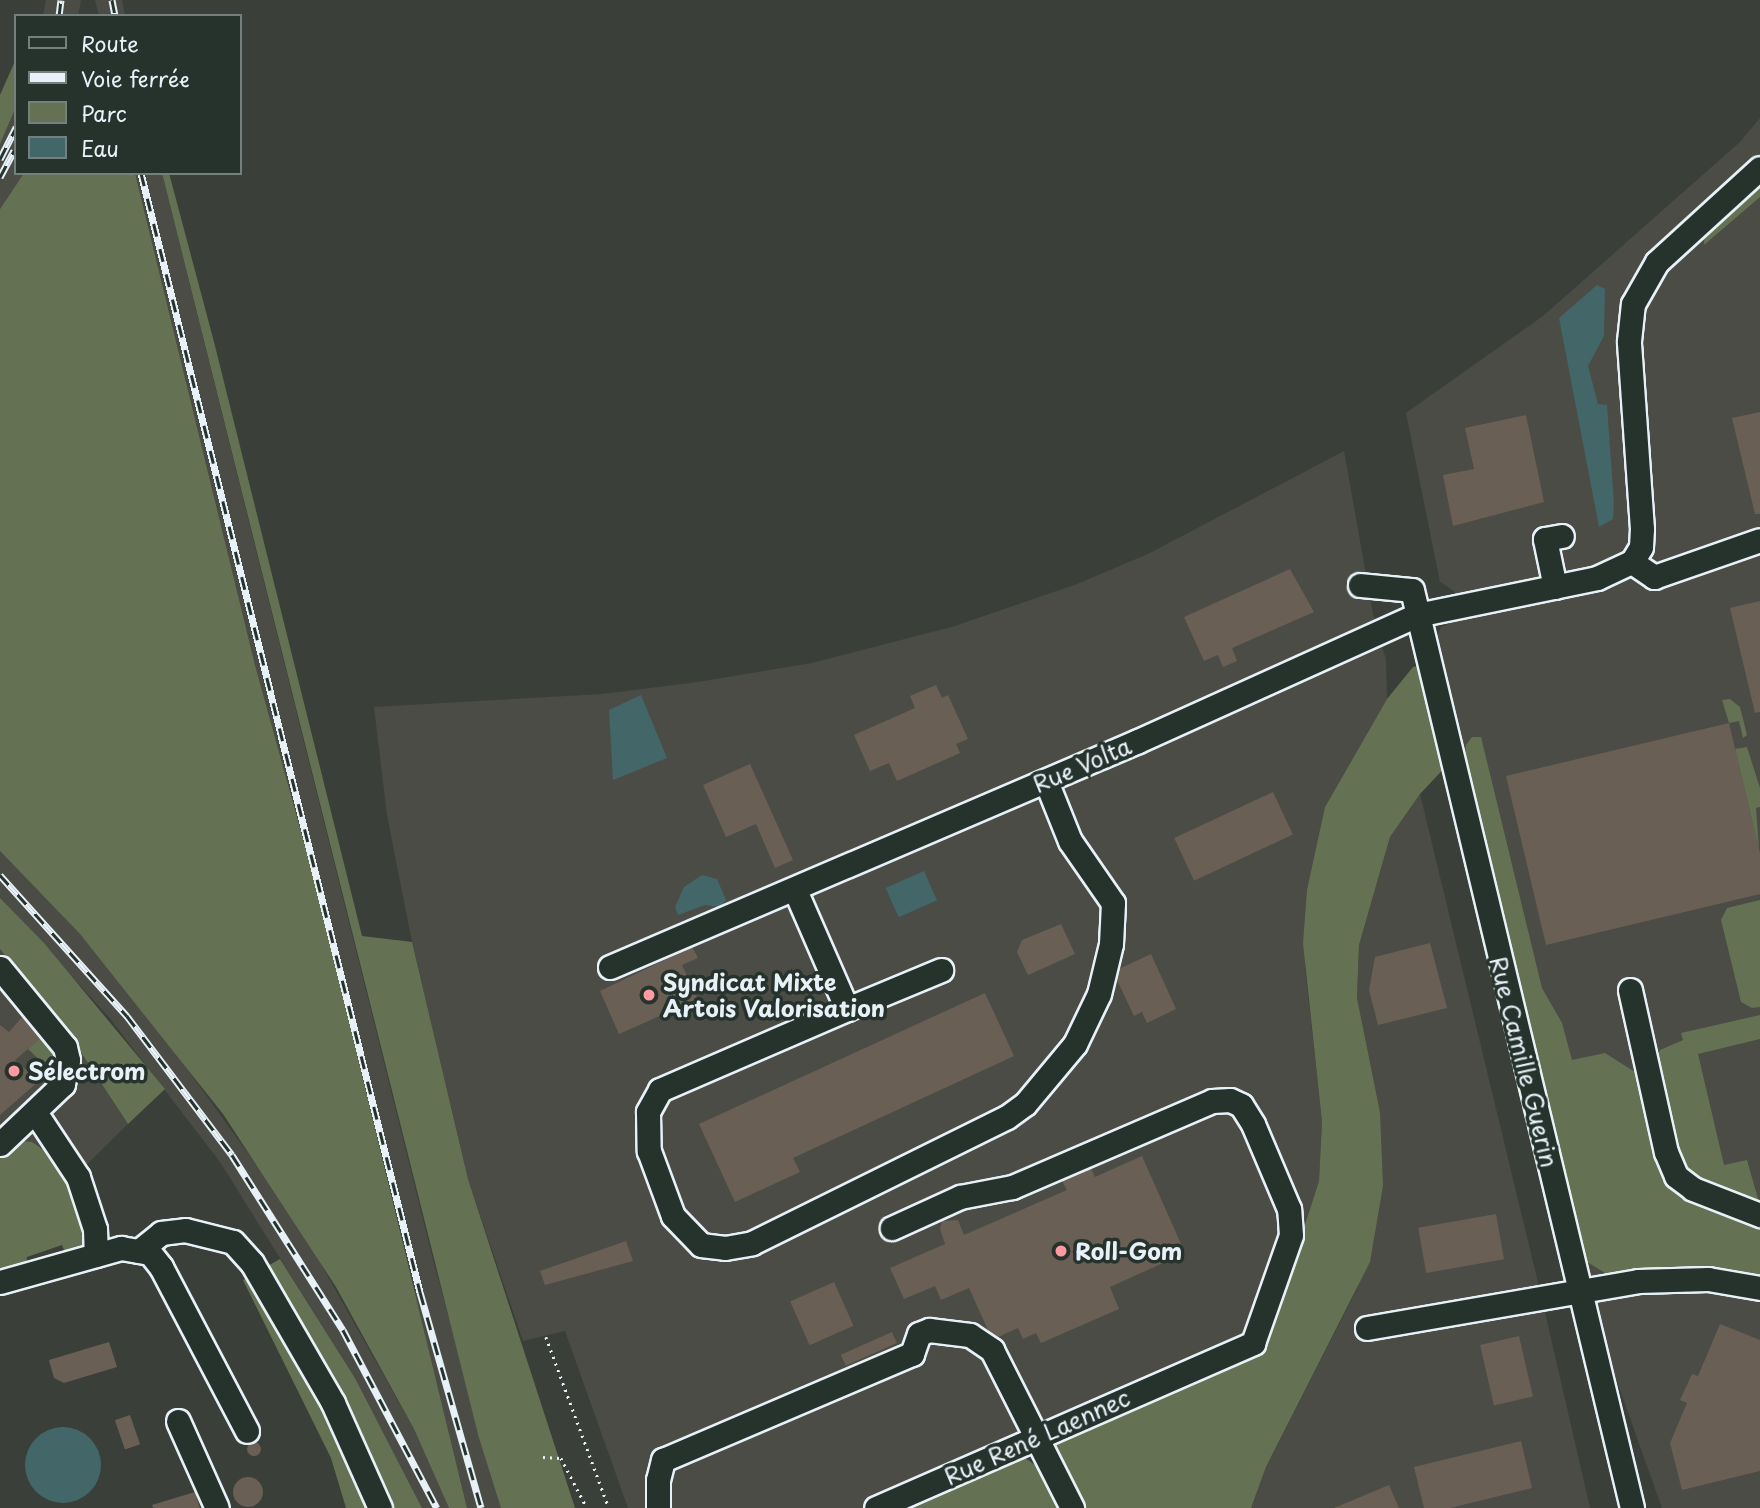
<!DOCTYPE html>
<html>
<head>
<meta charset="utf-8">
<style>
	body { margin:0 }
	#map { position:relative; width:1760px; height:1508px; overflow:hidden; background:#3a4039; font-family:"Playpen Sans",sans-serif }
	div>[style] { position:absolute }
	.built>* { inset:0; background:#4b4c45 }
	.green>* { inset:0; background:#647152 }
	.water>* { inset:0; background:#436668; transform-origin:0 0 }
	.round { border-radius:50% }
	.building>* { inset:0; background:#6a5f55; transform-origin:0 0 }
	.path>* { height:2.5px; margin-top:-1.25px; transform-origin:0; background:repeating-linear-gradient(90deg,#e8f1f8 0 2px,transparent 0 7px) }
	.roads { filter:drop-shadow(2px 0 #e8f1f8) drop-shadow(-2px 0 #e8f1f8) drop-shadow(0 2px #e8f1f8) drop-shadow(0 -2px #e8f1f8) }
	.minor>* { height:23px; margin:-11.5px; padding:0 11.5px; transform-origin:11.5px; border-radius:11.5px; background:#26332d }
	.rail>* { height:7px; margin-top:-3.5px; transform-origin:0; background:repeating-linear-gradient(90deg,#26332d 0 13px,#e8f1f8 0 26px); box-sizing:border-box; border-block:2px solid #e8f1f8 }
	.dots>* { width:19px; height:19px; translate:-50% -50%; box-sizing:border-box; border:4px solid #26332d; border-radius:50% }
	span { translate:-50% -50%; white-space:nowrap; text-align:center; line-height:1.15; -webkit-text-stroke:7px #26332d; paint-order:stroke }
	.street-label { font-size:23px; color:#e8f1f8 }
	.poi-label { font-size:23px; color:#e8f1f8; font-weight:700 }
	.left { translate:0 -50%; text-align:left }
	.legend { position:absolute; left:14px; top:14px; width:228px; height:161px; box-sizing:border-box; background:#26332d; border:2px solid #747f7e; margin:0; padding:9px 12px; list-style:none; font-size:21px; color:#e8f1f8 }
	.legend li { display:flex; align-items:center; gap:14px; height:35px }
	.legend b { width:35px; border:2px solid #747f7e }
</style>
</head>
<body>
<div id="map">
	<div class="built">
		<div style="clip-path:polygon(46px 0,81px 0,78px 16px,43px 16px)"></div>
		<div style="clip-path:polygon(95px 0,122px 0,125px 16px,99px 16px)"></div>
		<div style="clip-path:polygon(16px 107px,16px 173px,24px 173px,0 209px,0 144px)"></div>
		<div style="clip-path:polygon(1760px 118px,1760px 1508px,1662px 1508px,1599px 1331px,1435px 640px,1441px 627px,1460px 619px,1454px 591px,1440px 582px,1406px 413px,1543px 316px,1740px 142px)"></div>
		<div style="clip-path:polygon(135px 173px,162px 173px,435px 1267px,501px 1508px,467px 1508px,318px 893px,255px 665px)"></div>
		<div style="clip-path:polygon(1344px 451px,1373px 614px,1386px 660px,1387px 699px,1325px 807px,1305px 967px,1322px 1122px,1319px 1181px,1292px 1265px,1252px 1358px,876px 1508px,628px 1508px,565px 1331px,523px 1341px,468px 1179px,412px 942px,387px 815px,374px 707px,602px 694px,698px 682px,812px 663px,955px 626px,1077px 584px,1148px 554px)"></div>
		<div style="clip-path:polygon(1420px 794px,1541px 1295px,1590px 1508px,1251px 1508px,1266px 1467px,1357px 1289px,1380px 1112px,1357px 998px,1359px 945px,1390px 837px)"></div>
		<div style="clip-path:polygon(0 851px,80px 934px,167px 1041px,296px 1220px,414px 1429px,449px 1508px,422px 1508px,355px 1378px,220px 1162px,108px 1016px,0 898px)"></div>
		<div style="clip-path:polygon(0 949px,67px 1031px,128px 1124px,0 1250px)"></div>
	</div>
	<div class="green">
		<div style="clip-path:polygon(16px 59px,16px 107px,0 144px,0 95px)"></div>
		<div style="clip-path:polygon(24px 173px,135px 173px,255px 665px,318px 893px,467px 1508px,449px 1508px,414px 1429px,336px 1287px,223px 1114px,80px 934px,0 851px,0 209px)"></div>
		<div style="clip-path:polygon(162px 173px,169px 173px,214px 342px,362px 936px,412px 942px,468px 1179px,575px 1508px,501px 1508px,479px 1438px)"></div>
		<div style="clip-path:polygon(1760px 182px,1760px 197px,1704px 245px,1705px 230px)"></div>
		<div style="clip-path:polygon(1429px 664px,1452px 760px,1420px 794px,1390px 837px,1359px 945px,1357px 998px,1380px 1112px,1383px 1186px,1370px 1262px,1266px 1467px,1251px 1508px,1072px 1508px,1038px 1437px,1252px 1358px,1292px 1265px,1319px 1181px,1322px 1122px,1303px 943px,1307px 890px,1325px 807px,1387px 699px,1413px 667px)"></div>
		<div style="clip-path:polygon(1730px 699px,1740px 707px,1747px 735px,1743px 738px,1739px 721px,1729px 723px,1722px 700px)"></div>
		<div style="clip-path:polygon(1472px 737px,1481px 737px,1542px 988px,1562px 1023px,1572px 1060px,1605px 1053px,1635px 1072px,1664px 1176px,1760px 1224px,1760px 1278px,1692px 1269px,1607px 1274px,1582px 1259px,1464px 767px,1466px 745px)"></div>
		<div style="clip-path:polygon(1747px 747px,1760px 788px,1760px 807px,1756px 808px,1759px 850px,1735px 749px)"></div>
		<div style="clip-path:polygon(0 898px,44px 943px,165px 1089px,128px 1124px,67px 1031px,0 949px)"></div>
		<div style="clip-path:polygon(1760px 900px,1760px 1007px,1752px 1008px,1741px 1002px,1721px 920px,1727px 908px)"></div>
		<div style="clip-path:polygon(1760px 1015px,1760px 1039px,1698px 1054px,1724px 1165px,1747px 1160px,1760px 1206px,1680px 1170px,1655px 1062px,1660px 1050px,1683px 1040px,1681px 1033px)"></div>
		<div style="clip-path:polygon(46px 1033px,58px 1059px,52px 1072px,28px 1049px)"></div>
		<div style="clip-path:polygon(22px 1141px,32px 1142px,49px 1154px,72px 1187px,88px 1245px,66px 1255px,62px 1245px,27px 1257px,26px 1267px,4px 1270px,0 1269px,0 1154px)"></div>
		<div style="clip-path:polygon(280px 1259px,355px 1378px,422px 1508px,346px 1508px,331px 1458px,243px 1280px)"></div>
		<div style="clip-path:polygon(1014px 1456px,1024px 1457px,1043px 1471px,1063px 1508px,893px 1508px)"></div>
	</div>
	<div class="water">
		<div style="clip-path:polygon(1597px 285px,1605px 289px,1604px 336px,1588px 366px,1598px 404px,1607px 405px,1614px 504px,1613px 519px,1599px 527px,1559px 318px)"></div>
		<div style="clip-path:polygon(641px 695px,667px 758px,613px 780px,609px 710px)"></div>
		<div style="left:924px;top:871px;width:32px;height:42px;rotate:66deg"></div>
		<div style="clip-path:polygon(702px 875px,717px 879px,726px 900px,720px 907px,705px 905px,678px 915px,675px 907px,684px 887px)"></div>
		<div class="round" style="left:25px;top:1427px;width:76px;height:76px"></div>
	</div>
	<div class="building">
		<div style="clip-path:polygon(1760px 412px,1760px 514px,1755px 514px,1732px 418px)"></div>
		<div style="clip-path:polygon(1526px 415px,1544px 502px,1453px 526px,1443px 475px,1474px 469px,1465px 428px)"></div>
		<div style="clip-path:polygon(1290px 569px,1314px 612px,1232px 648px,1237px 661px,1223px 667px,1218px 655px,1204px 661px,1184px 617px)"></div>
		<div style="clip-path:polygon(1760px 601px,1760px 712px,1755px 713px,1730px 608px)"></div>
		<div style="clip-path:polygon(936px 685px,942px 698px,948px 695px,968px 739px,956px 744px,960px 753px,897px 781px,889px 763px,870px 771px,854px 735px,915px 708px,910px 696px)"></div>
		<div style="clip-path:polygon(1729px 723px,1760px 853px,1760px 894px,1546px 945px,1506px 776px)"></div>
		<div style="clip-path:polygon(750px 764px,793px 860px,775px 868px,756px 824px,726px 837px,703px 785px)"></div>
		<div style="left:1273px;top:792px;width:47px;height:109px;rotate:65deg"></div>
		<div style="clip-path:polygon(1061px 924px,1075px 954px,1028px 975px,1017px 952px,1022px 940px)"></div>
		<div style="clip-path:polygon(1430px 943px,1447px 1008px,1378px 1025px,1369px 990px,1375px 957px)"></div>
		<div style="clip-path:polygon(692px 947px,698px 958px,682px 965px,698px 999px,619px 1034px,600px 991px)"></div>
		<div style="clip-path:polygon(1151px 954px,1176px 1009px,1147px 1023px,1142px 1012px,1134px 1016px,1117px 980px,1119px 969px)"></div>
		<div style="clip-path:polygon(985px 993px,1014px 1056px,793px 1158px,800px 1172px,735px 1202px,699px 1124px)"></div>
		<div style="clip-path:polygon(22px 1017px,40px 1039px,15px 1060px,39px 1081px,0 1115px,0 1025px,9px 1032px)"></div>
		<div style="clip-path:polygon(1142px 1156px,1185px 1253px,1110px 1287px,1119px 1309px,1041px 1343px,1036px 1333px,1023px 1339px,1018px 1328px,998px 1337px,988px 1330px,969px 1288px,941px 1300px,935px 1286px,904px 1299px,890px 1268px,945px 1244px,940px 1229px,942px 1221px,958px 1220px,964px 1235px,1067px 1190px,1062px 1181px,1091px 1168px,1095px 1177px)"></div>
		<div style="left:1496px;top:1214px;width:46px;height:79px;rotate:80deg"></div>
		<div style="clip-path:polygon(626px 1241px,633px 1261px,545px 1285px,540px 1271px)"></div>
		<div style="left:834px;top:1282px;width:48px;height:48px;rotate:66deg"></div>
		<div style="clip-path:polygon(1720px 1324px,1760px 1340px,1760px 1471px,1682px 1490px,1670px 1443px,1687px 1403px,1680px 1400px,1692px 1374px,1698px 1376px)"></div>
		<div style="left:892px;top:1332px;width:12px;height:56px;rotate:66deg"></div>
		<div style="left:1519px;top:1336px;width:62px;height:40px;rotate:77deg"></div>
		<div style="clip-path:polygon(109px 1342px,117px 1367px,64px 1383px,54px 1378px,49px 1360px)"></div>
		<div style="left:130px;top:1415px;width:31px;height:16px;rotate:71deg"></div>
		<div style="clip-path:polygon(1521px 1441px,1532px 1488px,1450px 1508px,1424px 1508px,1414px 1467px)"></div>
		<div class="round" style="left:247px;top:1442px;width:14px;height:14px"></div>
		<div class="round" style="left:233px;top:1477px;width:30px;height:30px"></div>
		<div style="clip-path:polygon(1389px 1485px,1399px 1508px,1334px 1508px)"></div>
		<div style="clip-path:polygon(195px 1492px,200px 1508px,153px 1508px,152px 1505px)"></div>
	</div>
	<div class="path">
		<div style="left:546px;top:1337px;width:182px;rotate:69.8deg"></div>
		<div style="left:543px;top:1457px;width:18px;rotate:3deg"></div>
		<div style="left:561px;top:1458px;width:56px;rotate:62.5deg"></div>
	</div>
	<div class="roads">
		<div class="minor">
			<div style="left:1632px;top:562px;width:27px;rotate:34deg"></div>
			<div style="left:1654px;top:577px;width:112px;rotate:-19.2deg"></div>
			<div style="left:1360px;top:585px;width:52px;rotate:5.5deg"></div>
			<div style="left:1412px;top:590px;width:944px;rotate:76.52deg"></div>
			<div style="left:1555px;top:587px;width:49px;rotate:-101.8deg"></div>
			<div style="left:1545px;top:539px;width:17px;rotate:-10deg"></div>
			<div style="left:795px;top:890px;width:130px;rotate:66.4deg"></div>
			<div style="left:847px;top:1009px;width:102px;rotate:-22.5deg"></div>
			<div style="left:610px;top:967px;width:574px;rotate:-23.17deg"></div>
			<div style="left:1138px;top:741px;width:306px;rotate:-24.3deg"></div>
			<div style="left:1417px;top:615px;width:184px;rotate:-11.6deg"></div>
			<div style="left:1597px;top:578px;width:38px;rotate:-25deg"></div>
			<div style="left:1632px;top:562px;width:17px;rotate:-59deg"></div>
			<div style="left:1641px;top:547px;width:18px;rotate:-87deg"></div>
			<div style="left:1642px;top:529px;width:188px;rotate:-94deg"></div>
			<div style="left:1629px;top:341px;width:37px;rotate:-84deg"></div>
			<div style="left:1633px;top:304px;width:48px;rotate:-60.3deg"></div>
			<div style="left:1657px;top:262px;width:139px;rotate:-42.4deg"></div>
			<div style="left:0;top:968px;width:102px;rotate:50.6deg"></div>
			<div style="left:65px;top:1047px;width:13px;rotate:77deg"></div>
			<div style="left:68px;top:1060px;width:25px;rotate:102deg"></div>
			<div style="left:63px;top:1084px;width:87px;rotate:136.4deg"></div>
			<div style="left:1630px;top:990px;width:166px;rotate:77.5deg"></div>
			<div style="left:1666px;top:1152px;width:26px;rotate:67deg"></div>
			<div style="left:1676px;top:1176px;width:21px;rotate:37deg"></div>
			<div style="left:1693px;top:1189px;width:72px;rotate:21.2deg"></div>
			<div style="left:847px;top:1009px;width:204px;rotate:156.6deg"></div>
			<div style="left:660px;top:1090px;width:25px;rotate:119deg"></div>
			<div style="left:648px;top:1112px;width:39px;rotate:89deg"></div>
			<div style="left:649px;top:1151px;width:69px;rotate:69.7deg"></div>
			<div style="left:673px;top:1216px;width:40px;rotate:46deg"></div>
			<div style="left:701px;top:1245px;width:24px;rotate:7deg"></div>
			<div style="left:725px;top:1248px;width:27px;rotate:-10deg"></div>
			<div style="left:752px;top:1243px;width:284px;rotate:-26.3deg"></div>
			<div style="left:1007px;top:1117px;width:22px;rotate:-36deg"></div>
			<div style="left:1025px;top:1104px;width:78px;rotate:-50.2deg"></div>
			<div style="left:1075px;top:1044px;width:55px;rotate:-64.4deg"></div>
			<div style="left:1099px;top:994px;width:51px;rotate:-76.5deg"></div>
			<div style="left:1111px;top:944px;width:41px;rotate:-87.2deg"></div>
			<div style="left:1113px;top:903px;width:75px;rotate:-124.7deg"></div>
			<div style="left:1070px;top:841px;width:65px;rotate:-111.8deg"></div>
			<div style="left:35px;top:1112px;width:78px;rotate:56.5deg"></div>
			<div style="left:78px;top:1177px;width:55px;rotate:71.9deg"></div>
			<div style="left:95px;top:1229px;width:26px;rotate:88deg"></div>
			<div style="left:139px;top:1251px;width:28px;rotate:-39deg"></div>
			<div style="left:161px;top:1233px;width:24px;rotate:-7deg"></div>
			<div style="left:185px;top:1230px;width:49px;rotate:14deg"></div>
			<div style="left:233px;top:1242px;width:28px;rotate:48deg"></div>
			<div style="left:252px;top:1263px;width:162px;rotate:59.9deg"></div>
			<div style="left:333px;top:1403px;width:115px;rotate:65.9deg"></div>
			<div style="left:0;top:1282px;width:126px;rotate:-15.7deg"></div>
			<div style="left:121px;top:1248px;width:29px;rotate:10deg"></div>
			<div style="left:150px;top:1253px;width:18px;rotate:52deg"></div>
			<div style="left:161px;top:1267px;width:185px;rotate:62.3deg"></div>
			<div style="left:1367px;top:1328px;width:275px;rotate:-9.8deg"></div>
			<div style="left:1638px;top:1281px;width:70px;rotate:-1.6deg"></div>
			<div style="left:1708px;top:1279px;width:53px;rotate:9.8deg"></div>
			<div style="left:178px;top:1421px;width:95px;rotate:65.9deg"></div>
			<div style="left:658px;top:1508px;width:28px;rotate:-90deg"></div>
			<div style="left:658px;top:1480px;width:21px;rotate:-76deg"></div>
			<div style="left:663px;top:1460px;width:271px;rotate:-23.1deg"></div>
			<div style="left:912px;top:1354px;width:21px;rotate:-71deg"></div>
			<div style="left:919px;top:1334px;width:11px;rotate:-22deg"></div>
			<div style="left:929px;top:1330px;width:41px;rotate:7deg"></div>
			<div style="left:970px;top:1335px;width:27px;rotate:34deg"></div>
			<div style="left:992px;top:1350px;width:177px;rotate:63.1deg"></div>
			<div style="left:876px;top:1508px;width:412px;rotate:-23.6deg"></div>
			<div style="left:1253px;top:1343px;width:114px;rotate:-70.6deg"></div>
			<div style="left:1291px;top:1235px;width:26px;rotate:-94deg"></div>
			<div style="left:1289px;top:1209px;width:92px;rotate:-113deg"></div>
			<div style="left:1253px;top:1124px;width:22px;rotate:-122deg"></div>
			<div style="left:1241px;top:1105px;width:12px;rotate:-156deg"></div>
			<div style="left:1230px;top:1100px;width:18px;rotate:177deg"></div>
			<div style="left:1212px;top:1101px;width:218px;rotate:156.7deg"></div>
			<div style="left:1012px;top:1187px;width:53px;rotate:169.1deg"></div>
			<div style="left:960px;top:1197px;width:75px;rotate:155.5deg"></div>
		</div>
	</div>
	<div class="rail">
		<div style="left:112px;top:0;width:16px;rotate:79deg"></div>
		<div style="left:59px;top:16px;width:16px;rotate:-83deg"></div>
		<div style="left:0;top:159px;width:36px;rotate:-63deg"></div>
		<div style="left:141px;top:173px;width:1153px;rotate:76deg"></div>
		<div style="left:420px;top:1292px;width:224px;rotate:74.2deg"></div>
		<div style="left:0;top:177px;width:30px;rotate:-62deg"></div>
		<div style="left:0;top:875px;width:190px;rotate:48deg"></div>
		<div style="left:127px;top:1016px;width:174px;rotate:52.9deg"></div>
		<div style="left:232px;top:1155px;width:207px;rotate:57.6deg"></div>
		<div style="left:343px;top:1330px;width:201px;rotate:62.2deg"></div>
	</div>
	<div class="dots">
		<div style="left:649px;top:995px;background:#ff9aa2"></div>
		<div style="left:14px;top:1071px;background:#ff9aa2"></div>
		<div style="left:1061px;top:1251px;background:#ff9aa2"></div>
	</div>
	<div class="street-label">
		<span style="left:1082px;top:765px;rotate:-23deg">Rue Volta</span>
		<span style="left:1524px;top:1062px;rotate:76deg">Rue Camille Guerin</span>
		<span style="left:1037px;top:1437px;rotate:-24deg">Rue René Laennec</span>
	</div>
	<div class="poi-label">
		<span class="left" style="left:663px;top:995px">Syndicat Mixte<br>Artois Valorisation</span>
		<span class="left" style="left:28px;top:1071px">Sélectrom</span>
		<span class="left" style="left:1075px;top:1251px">Roll-Gom</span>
	</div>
	<ul class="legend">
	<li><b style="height:9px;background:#26332d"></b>Route</li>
	<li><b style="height:9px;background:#e8f1f8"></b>Voie ferrée</li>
	<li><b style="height:19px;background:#647152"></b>Parc</li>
	<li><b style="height:19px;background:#436668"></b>Eau</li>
	</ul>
</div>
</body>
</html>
